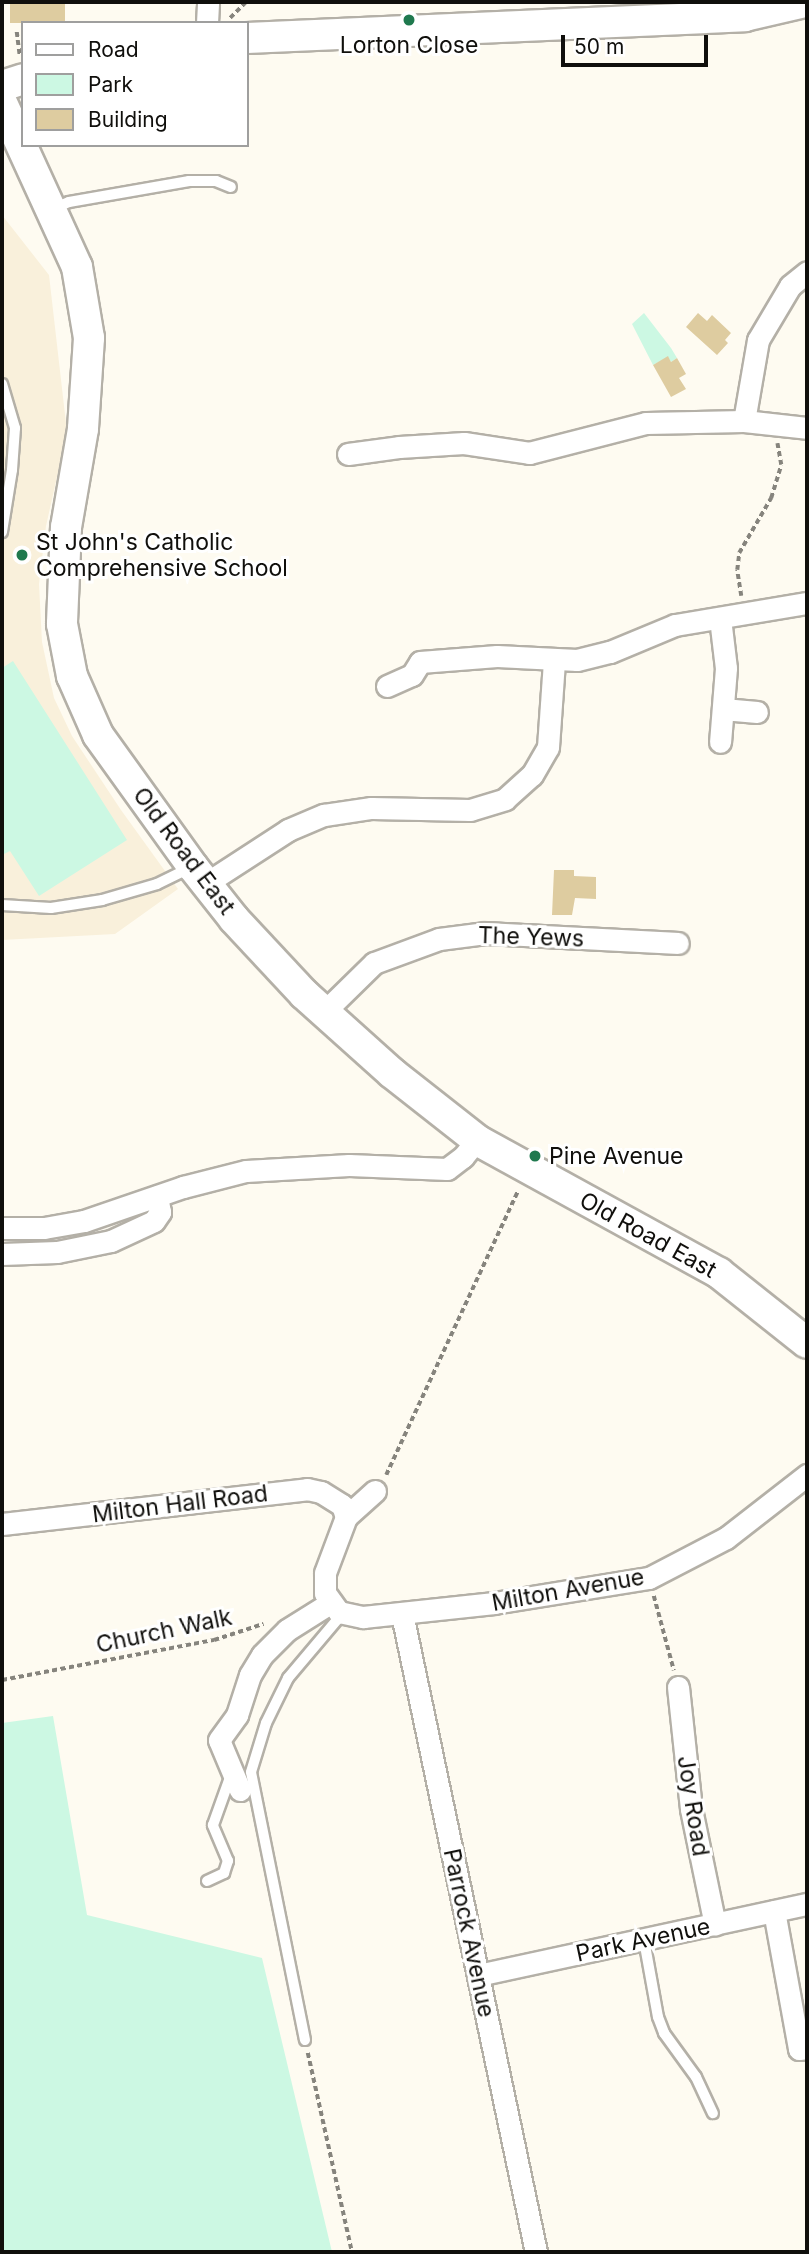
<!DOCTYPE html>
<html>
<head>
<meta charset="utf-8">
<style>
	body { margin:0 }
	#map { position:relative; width:809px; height:2254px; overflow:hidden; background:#fefbf1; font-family:Inter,sans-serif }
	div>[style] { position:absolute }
	.education>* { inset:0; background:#f9f0db }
	.green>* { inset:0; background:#ccf8e3 }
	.building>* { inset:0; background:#decca0; transform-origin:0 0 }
	.path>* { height:3.5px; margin-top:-1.75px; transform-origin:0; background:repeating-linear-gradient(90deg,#86847d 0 5px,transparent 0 8.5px) }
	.roads { filter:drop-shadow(2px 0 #b4b0a7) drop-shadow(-2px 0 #b4b0a7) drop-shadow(0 2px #b4b0a7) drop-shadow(0 -2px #b4b0a7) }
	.lane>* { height:10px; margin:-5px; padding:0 5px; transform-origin:5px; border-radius:5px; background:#fff }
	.street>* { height:21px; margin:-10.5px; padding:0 10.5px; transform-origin:10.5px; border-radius:10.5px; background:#fff }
	.secondary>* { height:30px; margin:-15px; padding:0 15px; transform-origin:15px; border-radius:15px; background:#fff }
	.dots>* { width:19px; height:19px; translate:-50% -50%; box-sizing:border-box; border:4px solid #fff; border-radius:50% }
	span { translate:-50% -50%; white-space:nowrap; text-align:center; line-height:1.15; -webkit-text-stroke:6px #fff; paint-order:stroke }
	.poi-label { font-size:23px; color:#100f0c }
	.left { translate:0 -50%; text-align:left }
	.street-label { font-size:23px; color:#100f0c }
	.frame { position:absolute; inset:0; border:4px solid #100f0c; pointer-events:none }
	.legend { position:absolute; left:21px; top:21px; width:228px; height:126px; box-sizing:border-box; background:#fff; border:2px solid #9f9f9e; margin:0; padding:9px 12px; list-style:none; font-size:21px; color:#100f0c }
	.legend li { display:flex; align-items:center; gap:14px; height:35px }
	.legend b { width:35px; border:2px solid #9f9f9e }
	.scale { position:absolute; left:561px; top:35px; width:147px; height:32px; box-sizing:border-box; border:4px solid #100f0c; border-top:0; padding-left:9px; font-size:21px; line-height:24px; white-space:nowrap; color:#100f0c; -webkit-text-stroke:5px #fff; paint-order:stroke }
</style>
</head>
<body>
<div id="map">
	<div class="education">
		<div style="clip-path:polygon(2px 215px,49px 275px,67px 432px,46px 526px,39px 584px,42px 642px,54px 698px,72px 736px,121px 810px,178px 889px,115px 934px,2px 940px)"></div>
	</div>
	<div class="green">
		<div style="clip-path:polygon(644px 313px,671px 348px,677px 358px,671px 362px,668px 357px,653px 365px,632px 324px)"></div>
		<div style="clip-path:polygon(13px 661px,127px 840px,39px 896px,10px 851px,2px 855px,2px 668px)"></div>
		<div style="clip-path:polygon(53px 1716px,87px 1915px,262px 1958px,332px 2252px,2px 2252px,2px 1723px)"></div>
	</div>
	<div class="building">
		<div style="left:10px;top:2px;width:55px;height:21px"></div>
		<div style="clip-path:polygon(698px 313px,707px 321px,712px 315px,731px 333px,725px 340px,728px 343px,717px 355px,686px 327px)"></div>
		<div style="clip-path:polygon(668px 356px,671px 362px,677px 358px,686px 374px,679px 378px,686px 389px,671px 397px,653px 365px)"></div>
		<div style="clip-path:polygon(554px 870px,574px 870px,574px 876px,596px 877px,596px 899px,575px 898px,572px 915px,552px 915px)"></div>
	</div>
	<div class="path">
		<div style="left:230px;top:18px;width:23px;rotate:-45deg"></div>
		<div style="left:17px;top:32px;width:24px;rotate:83deg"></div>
		<div style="left:741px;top:596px;width:26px;rotate:-99deg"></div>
		<div style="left:737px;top:570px;width:17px;rotate:-83deg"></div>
		<div style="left:739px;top:553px;width:64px;rotate:-59.8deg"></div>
		<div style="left:771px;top:498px;width:34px;rotate:-73deg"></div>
		<div style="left:781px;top:465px;width:22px;rotate:-100deg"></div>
		<div style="left:386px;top:1475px;width:314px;rotate:-65.1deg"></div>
		<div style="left:654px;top:1596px;width:77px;rotate:74.9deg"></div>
		<div style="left:2px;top:1680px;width:216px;rotate:-10.7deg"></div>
		<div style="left:214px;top:1640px;width:52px;rotate:-18.1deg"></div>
		<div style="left:308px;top:2053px;width:204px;rotate:77.5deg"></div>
	</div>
	<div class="roads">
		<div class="lane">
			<div style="left:53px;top:209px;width:17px;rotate:-24deg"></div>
			<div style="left:69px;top:202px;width:122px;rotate:-9.9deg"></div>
			<div style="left:189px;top:181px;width:27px"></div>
			<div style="left:216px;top:181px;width:16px;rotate:22deg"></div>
			<div style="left:2px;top:384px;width:46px;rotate:73.5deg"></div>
			<div style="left:15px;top:428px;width:42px;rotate:94.1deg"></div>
			<div style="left:12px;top:470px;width:63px;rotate:99.2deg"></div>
			<div style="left:2px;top:905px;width:49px;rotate:3.5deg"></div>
			<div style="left:51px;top:908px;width:52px;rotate:-8.9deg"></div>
			<div style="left:102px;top:900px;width:57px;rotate:-16.2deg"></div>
			<div style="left:157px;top:884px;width:37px;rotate:-26deg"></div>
			<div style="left:207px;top:1881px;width:19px;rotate:-25deg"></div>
			<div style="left:224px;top:1873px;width:13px;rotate:-72deg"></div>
			<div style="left:228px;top:1861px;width:39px;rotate:-113deg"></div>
			<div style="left:213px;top:1825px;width:56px;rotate:-70.3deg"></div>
			<div style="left:644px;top:1940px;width:78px;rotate:79.7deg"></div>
			<div style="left:658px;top:2017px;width:17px;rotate:69deg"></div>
			<div style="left:664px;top:2033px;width:54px;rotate:54deg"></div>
			<div style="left:696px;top:2077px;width:40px;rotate:65deg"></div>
			<div style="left:305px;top:2040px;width:273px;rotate:-101.4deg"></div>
			<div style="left:251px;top:1772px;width:51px;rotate:-73deg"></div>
			<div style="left:266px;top:1723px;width:50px;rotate:-63.9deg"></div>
			<div style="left:288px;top:1678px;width:84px;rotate:-49.8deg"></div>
		</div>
		<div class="street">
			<div style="left:207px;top:23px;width:21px;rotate:-87deg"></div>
			<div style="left:744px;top:421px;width:82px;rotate:-80.2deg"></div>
			<div style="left:758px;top:340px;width:63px;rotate:-59.3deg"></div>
			<div style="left:790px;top:286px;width:22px;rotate:-39deg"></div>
			<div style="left:348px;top:454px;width:51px;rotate:-7.8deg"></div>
			<div style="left:399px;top:447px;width:65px;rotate:-3.5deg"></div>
			<div style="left:464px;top:443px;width:66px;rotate:8.7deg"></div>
			<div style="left:529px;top:453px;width:121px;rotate:-14.4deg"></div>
			<div style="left:646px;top:423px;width:98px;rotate:-1.2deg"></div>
			<div style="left:744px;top:421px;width:63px;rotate:6.3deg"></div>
			<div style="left:720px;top:618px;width:50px;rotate:83.2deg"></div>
			<div style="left:726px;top:668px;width:74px;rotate:94.6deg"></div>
			<div style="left:387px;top:686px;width:27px;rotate:-24deg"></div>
			<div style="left:412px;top:675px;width:15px;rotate:-58deg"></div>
			<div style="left:420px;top:662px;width:77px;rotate:-4.5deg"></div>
			<div style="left:497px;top:656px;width:80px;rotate:2.9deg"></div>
			<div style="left:577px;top:660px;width:34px;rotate:-14deg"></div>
			<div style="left:610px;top:652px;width:70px;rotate:-22.6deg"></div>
			<div style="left:675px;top:625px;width:134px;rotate:-9.5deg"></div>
			<div style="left:723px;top:709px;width:34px;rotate:5deg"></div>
			<div style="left:205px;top:884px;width:99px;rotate:-33deg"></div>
			<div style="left:288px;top:830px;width:39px;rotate:-23deg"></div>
			<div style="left:324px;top:815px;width:48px;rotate:-8.5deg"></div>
			<div style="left:371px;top:808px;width:99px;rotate:1.2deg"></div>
			<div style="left:470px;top:810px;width:37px;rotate:-17deg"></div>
			<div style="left:505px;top:799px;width:36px;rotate:-42deg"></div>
			<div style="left:532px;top:775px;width:32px;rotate:-60deg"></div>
			<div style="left:548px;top:747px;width:86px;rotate:-86deg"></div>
			<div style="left:324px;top:1012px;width:70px;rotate:-44.4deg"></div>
			<div style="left:374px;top:963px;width:69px;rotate:-20.3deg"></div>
			<div style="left:439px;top:939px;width:47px;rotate:-7.3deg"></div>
			<div style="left:486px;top:933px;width:192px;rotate:3deg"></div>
			<div style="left:2px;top:1228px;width:42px"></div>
			<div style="left:44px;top:1228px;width:41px;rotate:-9.9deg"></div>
			<div style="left:84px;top:1221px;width:105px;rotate:-19deg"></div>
			<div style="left:183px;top:1187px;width:65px;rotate:-14.3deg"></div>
			<div style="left:246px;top:1171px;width:103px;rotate:-3.3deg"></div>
			<div style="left:349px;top:1165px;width:98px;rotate:2.3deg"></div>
			<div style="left:447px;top:1169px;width:20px;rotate:-37deg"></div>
			<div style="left:463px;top:1157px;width:22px;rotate:-51deg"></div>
			<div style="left:2px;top:1254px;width:55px;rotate:-2.1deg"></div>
			<div style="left:57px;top:1252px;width:55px;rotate:-11.5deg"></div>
			<div style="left:111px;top:1241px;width:47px;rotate:-24.9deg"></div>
			<div style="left:154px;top:1221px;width:11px;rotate:-56deg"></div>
			<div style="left:160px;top:1212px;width:16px;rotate:-101deg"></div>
			<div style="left:346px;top:1517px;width:39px;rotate:-42deg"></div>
			<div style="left:2px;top:1524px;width:307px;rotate:-6.5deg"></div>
			<div style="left:307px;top:1489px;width:14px;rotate:12deg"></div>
			<div style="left:321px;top:1492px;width:25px;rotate:32deg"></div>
			<div style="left:342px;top:1505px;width:13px;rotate:72deg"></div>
			<div style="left:346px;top:1517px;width:60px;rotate:110.6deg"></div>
			<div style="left:325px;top:1573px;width:20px;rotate:90deg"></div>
			<div style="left:325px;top:1593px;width:24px;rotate:54deg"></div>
			<div style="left:339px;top:1612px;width:25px;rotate:12deg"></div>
			<div style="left:363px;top:1617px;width:132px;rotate:-6.1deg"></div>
			<div style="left:494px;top:1603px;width:157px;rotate:-9.2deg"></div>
			<div style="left:649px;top:1578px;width:87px;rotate:-27.5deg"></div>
			<div style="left:726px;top:1538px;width:103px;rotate:-37.9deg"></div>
			<div style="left:402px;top:1614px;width:652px;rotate:78.14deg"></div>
			<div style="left:678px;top:1687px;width:123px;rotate:83.9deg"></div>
			<div style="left:691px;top:1809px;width:118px;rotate:78.3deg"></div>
			<div style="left:240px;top:1790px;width:54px;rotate:-112.8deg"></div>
			<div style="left:219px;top:1740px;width:31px;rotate:-54deg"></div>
			<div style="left:237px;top:1715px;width:42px;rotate:-72deg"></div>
			<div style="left:250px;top:1675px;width:23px;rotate:-59deg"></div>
			<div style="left:262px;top:1655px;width:35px;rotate:-45deg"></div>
			<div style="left:287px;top:1630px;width:51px;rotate:-32.1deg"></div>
			<div style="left:774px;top:1911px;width:140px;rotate:79.7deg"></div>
			<div style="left:799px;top:2049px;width:8px;rotate:-7deg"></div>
			<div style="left:478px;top:1975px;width:337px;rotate:-12.2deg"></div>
		</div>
		<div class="secondary">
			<div style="left:247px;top:38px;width:498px;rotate:-2.5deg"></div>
			<div style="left:745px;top:16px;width:62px;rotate:-13.1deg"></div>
			<div style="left:2px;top:86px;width:22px;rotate:-18deg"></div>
			<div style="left:2px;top:103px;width:180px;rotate:65.4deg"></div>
			<div style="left:77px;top:267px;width:72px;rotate:80.4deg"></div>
			<div style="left:89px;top:338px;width:91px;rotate:93.8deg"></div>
			<div style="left:83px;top:429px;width:99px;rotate:99.8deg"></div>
			<div style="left:66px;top:527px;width:97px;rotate:92.4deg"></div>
			<div style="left:62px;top:624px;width:53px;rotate:79.1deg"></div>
			<div style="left:72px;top:676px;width:64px;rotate:66.2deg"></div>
			<div style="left:98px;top:735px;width:163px;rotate:54.3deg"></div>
			<div style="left:193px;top:867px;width:66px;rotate:51.7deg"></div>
			<div style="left:234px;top:919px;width:103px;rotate:47deg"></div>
			<div style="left:304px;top:994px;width:118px;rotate:41.9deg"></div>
			<div style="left:392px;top:1073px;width:108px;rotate:38.2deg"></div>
			<div style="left:477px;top:1140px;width:276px;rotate:28.8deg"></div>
			<div style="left:719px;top:1273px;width:112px;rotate:38.5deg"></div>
		</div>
	</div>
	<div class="dots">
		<div style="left:409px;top:20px;background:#1f794e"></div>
		<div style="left:22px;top:555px;background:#1f794e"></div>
		<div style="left:535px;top:1156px;background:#1f794e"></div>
	</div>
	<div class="poi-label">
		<span style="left:409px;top:45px">Lorton Close</span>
		<span class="left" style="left:36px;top:555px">St John's Catholic<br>Comprehensive School</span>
		<span class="left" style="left:549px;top:1156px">Pine Avenue</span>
	</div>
	<div class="street-label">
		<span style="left:184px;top:851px;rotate:53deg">Old Road East</span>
		<span style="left:531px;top:937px;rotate:2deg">The Yews</span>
		<span style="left:648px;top:1235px;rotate:29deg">Old Road East</span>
		<span style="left:180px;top:1504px;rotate:-7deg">Milton Hall Road</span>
		<span style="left:568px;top:1590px;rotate:-10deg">Milton Avenue</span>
		<span style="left:164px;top:1631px;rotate:-12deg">Church Walk</span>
		<span style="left:693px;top:1806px;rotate:81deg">Joy Road</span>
		<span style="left:469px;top:1933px;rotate:78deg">Parrock Avenue</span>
		<span style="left:643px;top:1940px;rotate:-12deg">Park Avenue</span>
	</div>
	<div class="frame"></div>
	<ul class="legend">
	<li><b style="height:9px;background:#fff"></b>Road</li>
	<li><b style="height:19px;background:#ccf8e3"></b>Park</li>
	<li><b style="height:19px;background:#decca0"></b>Building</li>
	</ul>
	<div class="scale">50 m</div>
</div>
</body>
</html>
